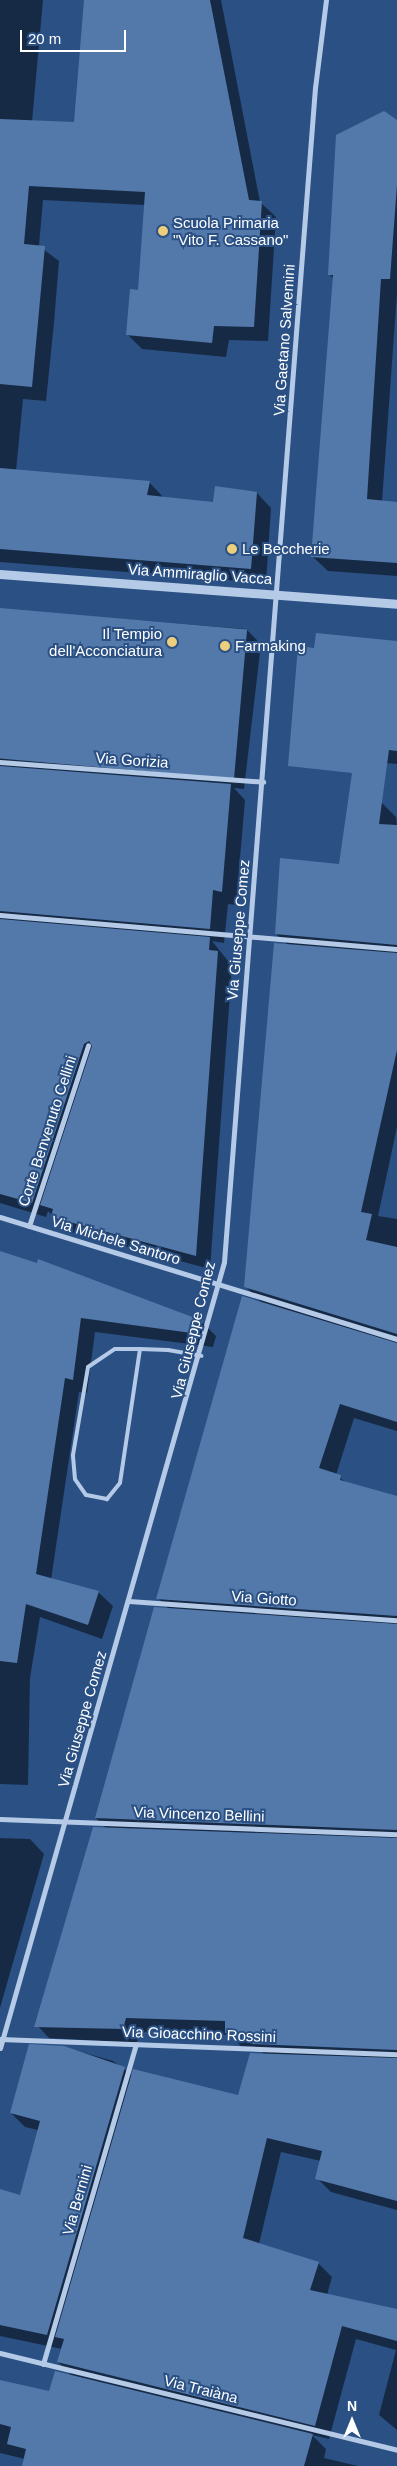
<!DOCTYPE html>
<html>
<head>
<meta charset="utf-8">
<style>
	body { margin:0 }
	#map { position:relative; width:397px; height:2466px; overflow:hidden; background:#2a5084; font-family:Helvetica,sans-serif }
	div>[style] { position:absolute }
	.shadow>* { inset:0; background:#0007 }
	.building>* { inset:0; background:#5379ab; transform-origin:0 0 }
	.service>* { height:4px; margin:-2px; padding:0 2px; transform-origin:2px; border-radius:2px; background:#b5cae7 }
	.minor>* { height:5px; margin:-2.5px; padding:0 2.5px; transform-origin:2.5px; border-radius:2.5px; background:#b5cae7 }
	.tertiary>* { height:9px; margin:-4.5px; padding:0 4.5px; transform-origin:4.5px; border-radius:4.5px; background:#b5cae7 }
	.dots>* { width:14px; height:14px; translate:-50% -50%; box-sizing:border-box; border:2px solid #2a5084; border-radius:50% }
	span { translate:-50% -50%; white-space:nowrap; text-align:center; line-height:1.15; -webkit-text-stroke:4px #2a5084; paint-order:stroke }
	.poi-label { font-size:15px; color:#fff }
	.left { translate:0 -50%; text-align:left }
	.right { translate:-100% -50%; text-align:right }
	.street-label { font-size:15px; color:#fff }
	.north { position:absolute; left:327px; top:2396px; width:50px; height:50px; -webkit-text-stroke:4px #2a5084; paint-order:stroke; rotate:0deg; font-size:14px; font-weight:700; line-height:20px; text-align:center; color:#fff }
	.north::after { content:''; display:block; margin:auto; width:18px; height:22px; background:#fff; clip-path:polygon(50% 0,100% 100%,50% 72%,0 100%) }
	.scale { position:absolute; left:20px; top:30px; width:106px; height:22px; box-sizing:border-box; border:2px solid #fff; border-top:0; padding-left:6px; font-size:15px; line-height:18px; white-space:nowrap; color:#fff; -webkit-text-stroke:4px #2a5084; paint-order:stroke }
</style>
</head>
<body>
<div id="map">
	<div class="shadow">
		<div style="clip-path:polygon(0 0,43px 0,32px 122px,76px 123px,92px 0,221px 0,260px 202px,276px 217px,268px 341px,229px 340px,226px 357px,142px 349px,127px 334px,139px 291px,145px 205px,43px 200px,39px 246px,59px 261px,54px 323px,46px 401px,23px 399px,16px 471px,149px 482px,164px 498px,214px 503px,257px 493px,271px 508px,266px 583px,0 562px)"></div>
		<div style="clip-path:polygon(397px 122px,397px 293px,382px 502px,397px 503px,397px 576px,328px 571px,313px 557px,334px 279px,329px 274px)"></div>
		<div style="clip-path:polygon(0 609px,246px 629px,261px 644px,244px 789px,234px 788px,245px 800px,236px 905px,228px 904px,224px 943px,212px 941px,232px 966px,210px 1269px,67px 1231px,48px 1211px,46px 1217px,0 1203px)"></div>
		<div style="clip-path:polygon(397px 642px,397px 764px,306px 756px,315px 649px)"></div>
		<div style="clip-path:polygon(382px 803px,396px 817px,397px 826px,397px 1127px,378px 1216px,397px 1219px,397px 1431px,354px 1418px,336px 1475px,348px 1484px,397px 1498px,397px 2210px,331px 2192px,317px 2178px,321px 2161px,281px 2152px,259px 2244px,318px 2263px,332px 2277px,327px 2295px,397px 2310px,397px 2430px,379px 2415px,396px 2350px,356px 2339px,329px 2439px,312px 2435px,326px 2449px,324px 2458px,358px 2466px,23px 2466px,25px 2459px,0 2453px,0 2381px,50px 2393px,73px 2377px,58px 2362px,62px 2349px,0 2336px,0 2190px,21px 2196px,38px 2130px,25px 2127px,11px 2113px,64px 2047px,113px 2061px,133px 2076px,238px 2096px,265px 2055px,257px 2047px,241px 2046px,229px 2035px,140px 2032px,137px 2043px,49px 2038px,35px 2023px,107px 1829px,96px 1818px,169px 1609px,158px 1598px,262px 1303px,246px 1287px,288px 945px,276px 934px,340px 865px)"></div>
		<div style="clip-path:polygon(0 1253px,202px 1322px,216px 1336px,213px 1347px,95px 1332px,87px 1393px,79px 1392px,51px 1580px,98px 1592px,113px 1606px,102px 1639px,40px 1617px,30px 1678px,28px 1785px,0 1784px)"></div>
		<div style="clip-path:polygon(0 1838px,30px 1839px,44px 1854px,0 2008px)"></div>
	</div>
	<div class="building">
		<div style="clip-path:polygon(84px 0,210px 0,249px 200px,262px 201px,254px 327px,214px 326px,212px 343px,126px 335px,130px 289px,138px 290px,145px 192px,29px 186px,24px 244px,45px 246px,32px 387px,0 384px,0 119px,74px 122px)"></div>
		<div style="clip-path:polygon(384px 111px,397px 120px,397px 185px,390px 279px,381px 279px,367px 499px,397px 502px,397px 563px,311px 557px,333px 275px,328px 275px,336px 135px)"></div>
		<div style="clip-path:polygon(0 468px,150px 481px,147px 495px,213px 502px,215px 486px,257px 492px,251px 569px,0 549px)"></div>
		<div style="left:0;top:608px;width:248px;height:150px;rotate:5deg"></div>
		<div style="clip-path:polygon(316px 633px,397px 641px,397px 751px,389px 750px,379px 824px,397px 825px,397px 945px,275px 934px,280px 858px,339px 864px,352px 773px,288px 766px,298px 646px,314px 648px)"></div>
		<div style="clip-path:polygon(0 766px,231px 784px,222px 892px,213px 890px,210px 929px,0 911px)"></div>
		<div style="clip-path:polygon(0 919px,210px 937px,209px 950px,218px 951px,196px 1256px,51px 1217px,53px 1209px,40px 1205px,92px 1046px,89px 1041px,84px 1044px,32px 1203px,0 1194px)"></div>
		<div style="clip-path:polygon(274px 943px,397px 953px,397px 1050px,361px 1212px,372px 1214px,366px 1240px,397px 1247px,397px 1334px,244px 1287px)"></div>
		<div style="clip-path:polygon(0 1251px,37px 1263px,38px 1259px,203px 1321px,199px 1334px,81px 1318px,73px 1380px,65px 1378px,36px 1574px,99px 1591px,88px 1625px,26px 1604px,17px 1663px,0 1661px)"></div>
		<div style="clip-path:polygon(242px 1296px,397px 1343px,397px 1422px,340px 1404px,319px 1468px,341px 1475px,340px 1480px,397px 1496px,397px 1616px,156px 1599px)"></div>
		<div style="clip-path:polygon(154px 1607px,397px 1624px,397px 1830px,95px 1818px)"></div>
		<div style="clip-path:polygon(93px 1827px,397px 1838px,397px 2050px,252px 2044px,256px 2034px,225px 2033px,225px 2021px,126px 2018px,123px 2029px,34px 2027px)"></div>
		<div style="clip-path:polygon(29px 2044px,64px 2046px,125px 2067px,47px 2335px,0 2325px,0 2189px,20px 2195px,40px 2121px,10px 2113px)"></div>
		<div style="clip-path:polygon(250px 2053px,397px 2058px,397px 2201px,315px 2179px,322px 2151px,267px 2138px,243px 2238px,319px 2262px,310px 2290px,397px 2309px,397px 2341px,342px 2326px,315px 2426px,57px 2362px,64px 2339px,55px 2337px,133px 2069px,238px 2095px)"></div>
		<div style="clip-path:polygon(55px 2371px,313px 2434px,304px 2466px,22px 2466px,26px 2449px,7px 2444px,11px 2427px,0 2424px,0 2380px,49px 2391px)"></div>
	</div>
	<div class="service">
		<div style="left:140px;top:1349px;width:135px;rotate:98.5deg"></div>
		<div style="left:120px;top:1483px;width:21px;rotate:129deg"></div>
		<div style="left:107px;top:1499px;width:21px;rotate:-169deg"></div>
		<div style="left:86px;top:1495px;width:19px;rotate:-125deg"></div>
		<div style="left:75px;top:1479px;width:24px;rotate:-95deg"></div>
		<div style="left:73px;top:1455px;width:89px;rotate:-80.3deg"></div>
		<div style="left:88px;top:1367px;width:32px;rotate:-34deg"></div>
		<div style="left:115px;top:1349px;width:25px"></div>
		<div style="left:140px;top:1349px;width:28px;rotate:2deg"></div>
		<div style="left:168px;top:1350px;width:34px;rotate:10deg"></div>
	</div>
	<div class="minor">
		<div style="left:0;top:762px;width:264px;rotate:4.3deg"></div>
		<div style="left:0;top:915px;width:398px;rotate:4.9deg"></div>
		<div style="left:0;top:1217px;width:415px;rotate:17.1deg"></div>
		<div style="left:29px;top:1226px;width:190px;rotate:-71.9deg"></div>
		<div style="left:129px;top:1601px;width:269px;rotate:4.1deg"></div>
		<div style="left:0;top:1819px;width:397px;rotate:2.2deg"></div>
		<div style="left:0;top:2039px;width:397px;rotate:2.2deg"></div>
		<div style="left:0;top:2048px;width:817px;rotate:-74.09deg"></div>
		<div style="left:224px;top:1262px;width:1178px;rotate:-85.57deg"></div>
		<div style="left:315px;top:88px;width:89px;rotate:-82.9deg"></div>
		<div style="left:0;top:2353px;width:409px;rotate:13.7deg"></div>
		<div style="left:43px;top:2364px;width:333px;rotate:-73.8deg"></div>
	</div>
	<div class="tertiary">
		<div style="left:0;top:574px;width:398px;rotate:4.3deg"></div>
	</div>
	<div class="dots">
		<div style="left:163px;top:231px;background:#edce7d"></div>
		<div style="left:232px;top:549px;background:#edce7d"></div>
		<div style="left:172px;top:642px;background:#edce7d"></div>
		<div style="left:225px;top:646px;background:#edce7d"></div>
	</div>
	<div class="poi-label">
		<span class="left" style="left:173px;top:231px">Scuola Primaria<br>"Vito F. Cassano"</span>
		<span class="left" style="left:242px;top:549px">Le Beccherie</span>
		<span class="right" style="left:162px;top:642px">Il Tempio<br>dell'Acconciatura</span>
		<span class="left" style="left:235px;top:646px">Farmaking</span>
	</div>
	<div class="street-label">
		<span style="left:284px;top:340px;rotate:-86deg">Via Gaetano Salvemini</span>
		<span style="left:200px;top:574px;rotate:4deg">Via Ammiraglio Vacca</span>
		<span style="left:132px;top:760px;rotate:4deg">Via Gorizia</span>
		<span style="left:238px;top:930px;rotate:-85deg">Via Giuseppe Comez</span>
		<span style="left:47px;top:1131px;rotate:-72deg">Corte Benvenuto Cellini</span>
		<span style="left:116px;top:1240px;rotate:17deg">Via Michele Santoro</span>
		<span style="left:193px;top:1330px;rotate:-76deg">Via Giuseppe Comez</span>
		<span style="left:264px;top:1598px;rotate:4deg">Via Giotto</span>
		<span style="left:82px;top:1719px;rotate:-74deg">Via Giuseppe Comez</span>
		<span style="left:199px;top:1814px;rotate:2deg">Via Vincenzo Bellini</span>
		<span style="left:199px;top:2034px;rotate:2deg">Via Gioacchino Rossini</span>
		<span style="left:77px;top:2200px;rotate:-74deg">Via Bernini</span>
		<span style="left:201px;top:2389px;rotate:14deg">Via Traiàna</span>
	</div>
	<div class="north">N</div>
	<div class="scale">20 m</div>
</div>
</body>
</html>
